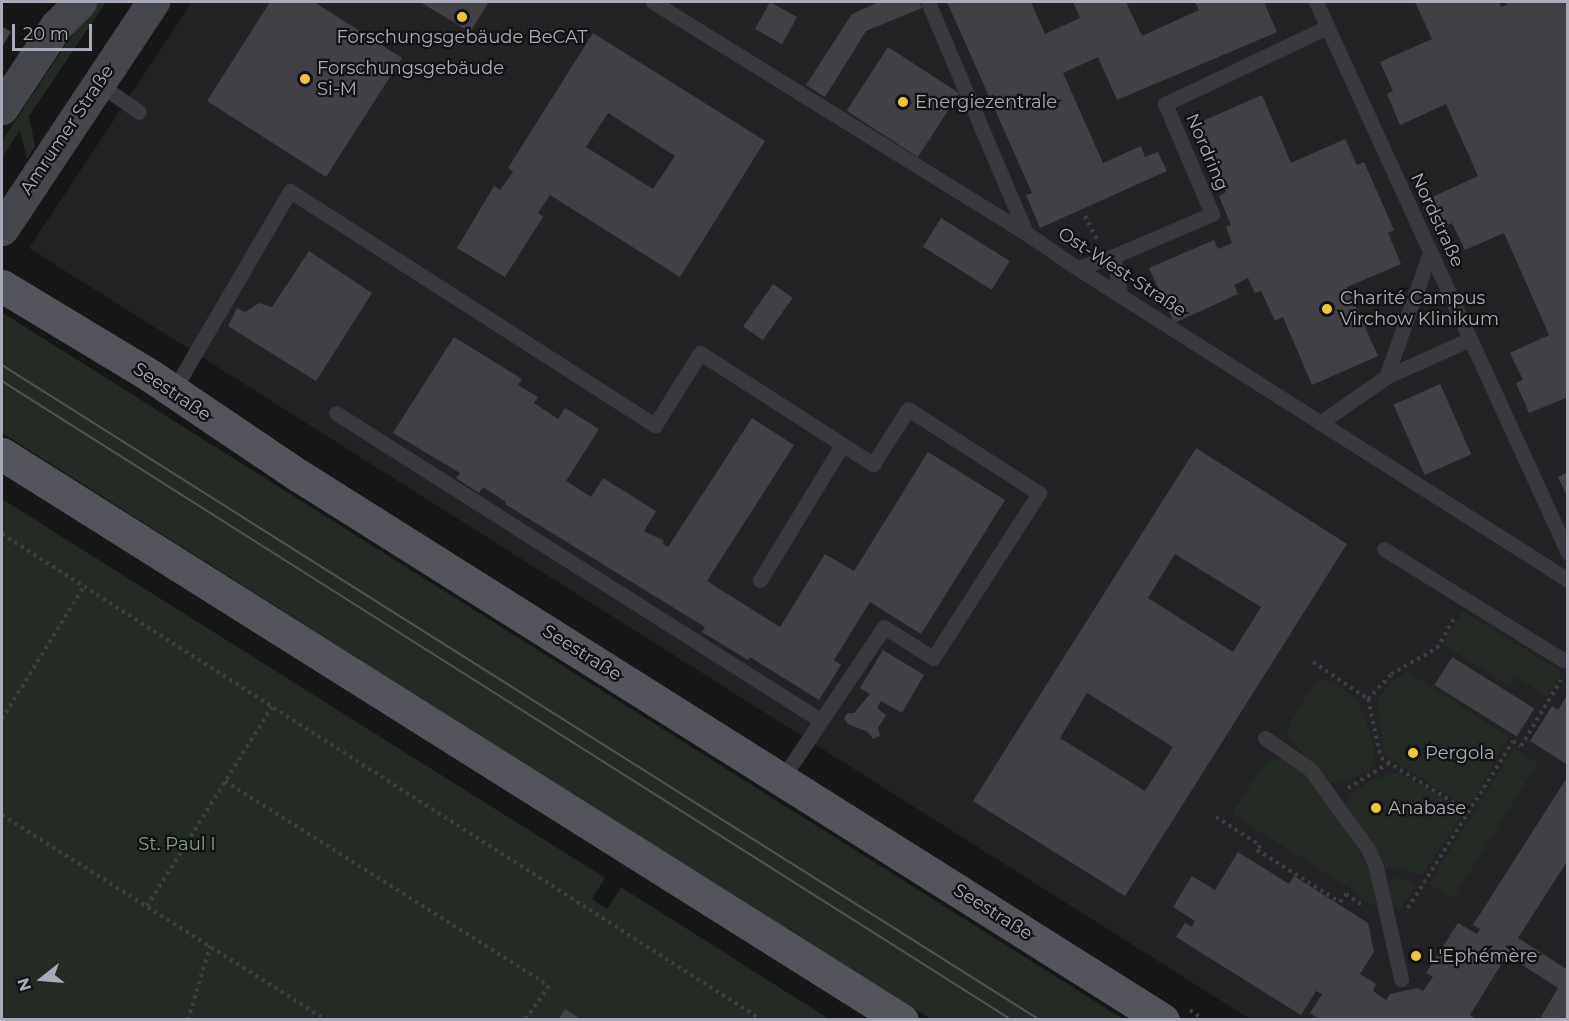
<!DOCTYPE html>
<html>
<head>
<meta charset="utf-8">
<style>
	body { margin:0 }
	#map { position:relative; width:1569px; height:1021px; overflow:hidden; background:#171718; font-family:Montserrat,sans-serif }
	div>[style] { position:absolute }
	.built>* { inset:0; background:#232325 }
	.green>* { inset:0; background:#232b24; transform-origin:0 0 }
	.building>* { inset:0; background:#414145; transform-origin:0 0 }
	.path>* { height:4px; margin-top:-2px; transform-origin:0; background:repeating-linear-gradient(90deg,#3e3f44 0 3px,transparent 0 7.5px) }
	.service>* { height:15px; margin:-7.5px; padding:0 7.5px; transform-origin:7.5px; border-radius:7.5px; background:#38383d }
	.secondary>* { height:33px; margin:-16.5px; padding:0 16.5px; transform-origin:16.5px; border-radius:16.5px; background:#46474d }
	.primary>* { height:33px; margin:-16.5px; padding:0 16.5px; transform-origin:16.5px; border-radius:16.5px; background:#54555c }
	.tram>* { height:1.5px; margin:-0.75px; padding:0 0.75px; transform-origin:0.75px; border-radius:0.75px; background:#515258 }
	.dots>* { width:16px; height:16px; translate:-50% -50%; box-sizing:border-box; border:3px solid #121213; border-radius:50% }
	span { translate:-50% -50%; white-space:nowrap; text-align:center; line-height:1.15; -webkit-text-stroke:4.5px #121213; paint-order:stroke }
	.poi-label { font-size:18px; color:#a9acb8 }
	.left { translate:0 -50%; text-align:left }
	.street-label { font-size:18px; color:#a9acb8 }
	.park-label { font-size:18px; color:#80a387 }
	.frame { position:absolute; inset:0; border:3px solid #a9acb8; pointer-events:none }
	.north { position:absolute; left:12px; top:949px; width:60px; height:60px; -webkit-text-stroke:4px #121213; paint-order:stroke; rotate:253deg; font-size:16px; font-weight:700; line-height:24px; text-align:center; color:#a9acb8 }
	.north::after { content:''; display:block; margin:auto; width:21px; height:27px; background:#a9acb8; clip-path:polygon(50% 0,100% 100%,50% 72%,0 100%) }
	.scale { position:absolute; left:12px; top:24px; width:80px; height:27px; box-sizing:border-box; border:3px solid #a9acb8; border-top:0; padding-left:8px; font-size:18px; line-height:21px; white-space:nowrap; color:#a9acb8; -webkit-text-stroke:4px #121213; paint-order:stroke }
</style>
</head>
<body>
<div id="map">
	<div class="built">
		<div style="clip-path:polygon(192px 2px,1567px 2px,1567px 1019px,1250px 1019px,29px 248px)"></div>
	</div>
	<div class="green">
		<div style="clip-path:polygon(94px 2px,106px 2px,29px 116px,35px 146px,27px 159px,20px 130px,2px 158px,2px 141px)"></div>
		<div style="clip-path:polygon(3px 313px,1123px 1019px,931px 1019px,533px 769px,2px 433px)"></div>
		<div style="clip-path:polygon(2px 499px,605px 878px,592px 899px,607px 909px,621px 887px,829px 1019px,2px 1019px)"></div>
		<div style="clip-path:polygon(1463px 611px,1562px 672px,1547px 696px,1515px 677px,1510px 686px,1442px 644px)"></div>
		<div style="clip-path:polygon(1407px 671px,1509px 737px,1468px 808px,1384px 755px,1377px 700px,1391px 683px)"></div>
		<div style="clip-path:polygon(1324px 680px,1335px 683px,1354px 697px,1364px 714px,1373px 743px,1375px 761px,1371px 769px,1342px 783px,1332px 783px,1288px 738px,1289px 725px,1316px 681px)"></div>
		<div style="left:1514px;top:748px;width:28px;height:160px;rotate:32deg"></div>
		<div style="clip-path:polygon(1273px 759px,1284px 760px,1303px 773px,1327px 802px,1370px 868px,1376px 902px,1374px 904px,1371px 905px,1353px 893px,1354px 891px,1232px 814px,1264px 764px)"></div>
		<div style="clip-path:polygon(1398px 772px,1465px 811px,1422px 875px,1404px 869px,1386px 868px,1375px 846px,1346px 806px,1352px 793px,1373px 779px)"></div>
		<div style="clip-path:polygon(1396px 877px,1409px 881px,1415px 887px,1400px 910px,1392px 906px,1387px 885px)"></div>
	</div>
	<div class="building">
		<div style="clip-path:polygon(270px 2px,314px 2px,402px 58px,326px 177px,207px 101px)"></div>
		<div style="clip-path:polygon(420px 2px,489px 2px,470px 32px)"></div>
		<div style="left:770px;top:2px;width:31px;height:31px;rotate:29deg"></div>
		<div style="clip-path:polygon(879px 2px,919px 2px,922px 8px,866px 31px,825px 97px,806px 85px,852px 14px)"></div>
		<div style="clip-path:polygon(947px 2px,1031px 2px,1045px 34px,1080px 18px,1073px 2px,1126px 2px,1142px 36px,1199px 10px,1195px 2px,1264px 2px,1277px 32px,1117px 100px,1098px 57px,1063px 73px,1103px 163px,1141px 146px,1145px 157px,1158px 152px,1167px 171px,1040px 228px,1026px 195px,1032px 193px)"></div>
		<div style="clip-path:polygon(1415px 2px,1499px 2px,1501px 7px,1514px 2px,1568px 2px,1568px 397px,1529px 413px,1516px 383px,1523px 380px,1510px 353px,1549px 335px,1504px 233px,1465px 250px,1452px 223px,1446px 226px,1432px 197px,1478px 176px,1446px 104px,1400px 125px,1387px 94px,1393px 91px,1380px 62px,1432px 39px)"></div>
		<div style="clip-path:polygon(2px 26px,11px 32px,2px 47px)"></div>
		<div style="clip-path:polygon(evenodd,593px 33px,765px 141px,680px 277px,550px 195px,538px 213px,543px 217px,505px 277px,457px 248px,494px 186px,500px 190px,513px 172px,508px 168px,593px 33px,608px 113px,675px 156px,653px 189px,586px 147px,608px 113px)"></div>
		<div style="left:888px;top:47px;width:85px;height:76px;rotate:33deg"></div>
		<div style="clip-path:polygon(1262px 95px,1291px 163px,1345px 139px,1357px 165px,1364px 162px,1394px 230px,1388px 233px,1401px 264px,1347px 287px,1378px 356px,1312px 385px,1283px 317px,1275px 321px,1261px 291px,1255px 293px,1248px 278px,1234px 285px,1238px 294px,1174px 323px,1149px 268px,1214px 240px,1218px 249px,1232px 243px,1226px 227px,1231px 225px,1219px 196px,1226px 192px,1196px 124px)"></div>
		<div style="left:941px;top:218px;width:81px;height:34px;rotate:32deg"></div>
		<div style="clip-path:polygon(309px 251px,372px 293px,316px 381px,228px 326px,237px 308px,245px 312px,259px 303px,272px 307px)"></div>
		<div style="left:773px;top:284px;width:24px;height:52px;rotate:35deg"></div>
		<div style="clip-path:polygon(454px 337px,522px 379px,518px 385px,538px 397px,534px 403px,558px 419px,565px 408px,599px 429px,566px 481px,591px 497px,603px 478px,656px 511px,644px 531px,664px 541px,663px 544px,668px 547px,752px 418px,794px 445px,707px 581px,780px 627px,825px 554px,854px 571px,928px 452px,1005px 500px,921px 634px,870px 602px,834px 660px,841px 665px,819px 700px,750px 657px,748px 660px,702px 632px,705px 627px,505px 504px,506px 502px,483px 487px,479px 493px,456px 478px,460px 473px,393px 433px)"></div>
		<div style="left:1440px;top:384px;width:77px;height:51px;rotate:66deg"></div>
		<div style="clip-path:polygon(evenodd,1196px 448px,1347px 544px,1125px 896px,973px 801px,1196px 448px,1175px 554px,1261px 607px,1233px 652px,1148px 598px,1175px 554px,1196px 448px,1087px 693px,1173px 747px,1145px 791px,1060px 738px,1087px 693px)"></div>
		<div style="clip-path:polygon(1568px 472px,1568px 498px,1558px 477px)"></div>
		<div style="clip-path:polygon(883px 650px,924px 675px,902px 713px,881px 701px,877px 708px,886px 715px,878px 728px,880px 736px,873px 739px,868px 732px,848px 724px,844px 718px,848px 713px,854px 713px,870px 694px,860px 688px)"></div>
		<div style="left:1452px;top:657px;width:97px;height:33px;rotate:32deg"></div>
		<div style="clip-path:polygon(1568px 694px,1568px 765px,1530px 741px,1552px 706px,1558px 710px)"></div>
		<div style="clip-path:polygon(1568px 776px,1568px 860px,1518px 938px,1568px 970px,1568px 1020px,1539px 1020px,1558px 988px,1507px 955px,1470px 1015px,1477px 1020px,1321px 1020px,1310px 1013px,1322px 994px,1316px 991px,1301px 1015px,1176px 937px,1185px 923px,1192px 927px,1195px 921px,1173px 907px,1192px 876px,1215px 890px,1238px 852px,1289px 884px,1294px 876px,1368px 923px,1374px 952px,1360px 974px,1376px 984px,1373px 991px,1386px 1000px,1390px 994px,1417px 988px,1423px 991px,1433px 977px,1426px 973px,1458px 923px,1477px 934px,1480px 929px,1473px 925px)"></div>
		<div style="clip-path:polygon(565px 1009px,582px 1020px,558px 1020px)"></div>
	</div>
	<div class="path">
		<div style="left:1508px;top:2px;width:2px;rotate:63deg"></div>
		<div style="left:1085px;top:216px;width:29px;rotate:63deg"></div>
		<div style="left:2px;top:534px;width:902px;rotate:32.6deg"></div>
		<div style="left:1313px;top:662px;width:66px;rotate:33.9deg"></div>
		<div style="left:1368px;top:699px;width:60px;rotate:77.6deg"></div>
		<div style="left:1381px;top:758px;width:103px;rotate:31.5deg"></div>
		<div style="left:1368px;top:699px;width:34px;rotate:-47deg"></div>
		<div style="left:1391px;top:674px;width:53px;rotate:-29.5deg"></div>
		<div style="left:1437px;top:648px;width:36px;rotate:-60deg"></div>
		<div style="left:2px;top:719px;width:156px;rotate:-58.3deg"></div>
		<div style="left:225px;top:781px;width:383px;rotate:32.3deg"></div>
		<div style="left:549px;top:986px;width:42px;rotate:125.2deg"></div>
		<div style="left:1348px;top:788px;width:48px;rotate:-31.4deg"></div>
		<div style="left:2px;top:815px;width:383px;rotate:32.3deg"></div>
		<div style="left:1216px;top:817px;width:52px;rotate:32.5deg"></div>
		<div style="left:1260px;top:845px;width:6px;rotate:121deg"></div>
		<div style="left:1257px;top:850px;width:98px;rotate:32.1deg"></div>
		<div style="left:1340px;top:902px;width:10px;rotate:-53deg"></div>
		<div style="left:1346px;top:894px;width:22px;rotate:34deg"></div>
		<div style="left:147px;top:906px;width:235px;rotate:-57.9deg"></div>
		<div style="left:1408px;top:908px;width:197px;rotate:-57.8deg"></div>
		<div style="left:1513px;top:741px;width:9px;rotate:32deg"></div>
		<div style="left:1521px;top:746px;width:77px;rotate:-58.8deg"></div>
		<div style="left:1190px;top:1010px;width:17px;rotate:36deg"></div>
		<div style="left:188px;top:1020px;width:77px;rotate:-73.4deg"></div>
	</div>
	<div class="service">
		<div style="left:653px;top:2px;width:439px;rotate:31.8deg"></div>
		<div style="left:1026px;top:233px;width:62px;rotate:34.5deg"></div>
		<div style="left:1077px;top:268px;width:582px;rotate:32.43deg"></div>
		<div style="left:928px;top:2px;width:251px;rotate:67deg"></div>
		<div style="left:1316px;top:2px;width:606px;rotate:65.42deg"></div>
		<div style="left:98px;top:83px;width:50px;rotate:35.3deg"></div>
		<div style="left:1077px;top:268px;width:39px;rotate:-18deg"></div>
		<div style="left:1120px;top:294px;width:38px;rotate:-99deg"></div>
		<div style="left:1114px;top:256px;width:107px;rotate:-23.2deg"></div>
		<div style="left:1212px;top:214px;width:120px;rotate:-113.1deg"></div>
		<div style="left:1165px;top:104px;width:179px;rotate:-25.4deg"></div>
		<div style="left:1386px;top:377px;width:132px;rotate:-70.5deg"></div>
		<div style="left:173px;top:391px;width:232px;rotate:-59.7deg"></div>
		<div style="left:290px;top:191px;width:434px;rotate:32.7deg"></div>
		<div style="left:655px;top:425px;width:85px;rotate:-58deg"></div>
		<div style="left:700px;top:353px;width:206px;rotate:32.7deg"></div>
		<div style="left:873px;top:464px;width:65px;rotate:-57.5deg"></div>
		<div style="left:908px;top:409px;width:156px;rotate:32.7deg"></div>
		<div style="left:1039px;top:493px;width:196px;rotate:122.7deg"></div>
		<div style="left:933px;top:658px;width:58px;rotate:-147.7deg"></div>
		<div style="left:884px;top:627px;width:183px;rotate:123.9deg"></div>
		<div style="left:336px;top:413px;width:573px;rotate:32.39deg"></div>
		<div style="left:1320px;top:423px;width:80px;rotate:-34.9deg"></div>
		<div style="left:1386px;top:377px;width:92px;rotate:-24.3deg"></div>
		<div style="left:1384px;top:549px;width:211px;rotate:31.8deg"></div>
		<div style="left:760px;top:580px;width:158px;rotate:-58.7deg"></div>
		<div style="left:1265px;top:738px;width:55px;rotate:34.6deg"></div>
		<div style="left:1310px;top:769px;width:99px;rotate:54.1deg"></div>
		<div style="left:1368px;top:849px;width:20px;rotate:66deg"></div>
		<div style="left:1376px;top:867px;width:115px;rotate:77.4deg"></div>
	</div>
	<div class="secondary">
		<div style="left:2px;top:108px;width:98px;rotate:-56.6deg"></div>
		<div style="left:56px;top:26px;width:34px;rotate:-45deg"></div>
		<div style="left:2px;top:229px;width:273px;rotate:-56.4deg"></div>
	</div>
	<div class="primary">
		<div style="left:2px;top:286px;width:174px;rotate:31.1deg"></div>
		<div style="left:151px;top:376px;width:177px;rotate:34deg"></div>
		<div style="left:298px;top:475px;width:1022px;rotate:32.21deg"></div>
		<div style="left:2px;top:454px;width:1063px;rotate:32.17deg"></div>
	</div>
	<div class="tram">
		<div style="left:2px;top:365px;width:1227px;rotate:32.25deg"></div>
		<div style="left:2px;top:381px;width:1195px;rotate:32.32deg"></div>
	</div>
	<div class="dots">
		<div style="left:462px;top:17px;background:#eec639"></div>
		<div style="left:305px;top:79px;background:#eec639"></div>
		<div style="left:903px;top:102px;background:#eec639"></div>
		<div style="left:1327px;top:309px;background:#eec639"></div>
		<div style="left:1413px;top:753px;background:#eec639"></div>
		<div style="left:1376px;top:808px;background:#eec639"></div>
		<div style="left:1416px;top:956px;background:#eec639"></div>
	</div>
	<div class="poi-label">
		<span style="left:462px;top:37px">Forschungsgebäude BeCAT</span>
		<span class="left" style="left:317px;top:79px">Forschungsgebäude<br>Si-M</span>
		<span class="left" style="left:915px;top:102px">Energiezentrale</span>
		<span class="left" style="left:1340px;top:309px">Charité Campus<br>Virchow Klinikum</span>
		<span class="left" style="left:1425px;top:753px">Pergola</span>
		<span class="left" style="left:1388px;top:808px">Anabase</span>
		<span class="left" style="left:1428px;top:956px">L'Ephémère</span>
	</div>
	<div class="street-label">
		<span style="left:67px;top:130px;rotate:-56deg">Amrumer Straße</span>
		<span style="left:1207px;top:152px;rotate:67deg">Nordring</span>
		<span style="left:1437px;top:220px;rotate:65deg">Nordstraße</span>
		<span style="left:1122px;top:272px;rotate:33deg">Ost-West-Straße</span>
		<span style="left:172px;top:392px;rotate:34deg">Seestraße</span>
		<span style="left:582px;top:653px;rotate:32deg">Seestraße</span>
		<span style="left:993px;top:912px;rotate:32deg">Seestraße</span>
	</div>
	<div class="park-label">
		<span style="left:177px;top:844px">St. Paul I</span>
	</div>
	<div class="frame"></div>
	<div class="north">N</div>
	<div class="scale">20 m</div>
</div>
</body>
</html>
